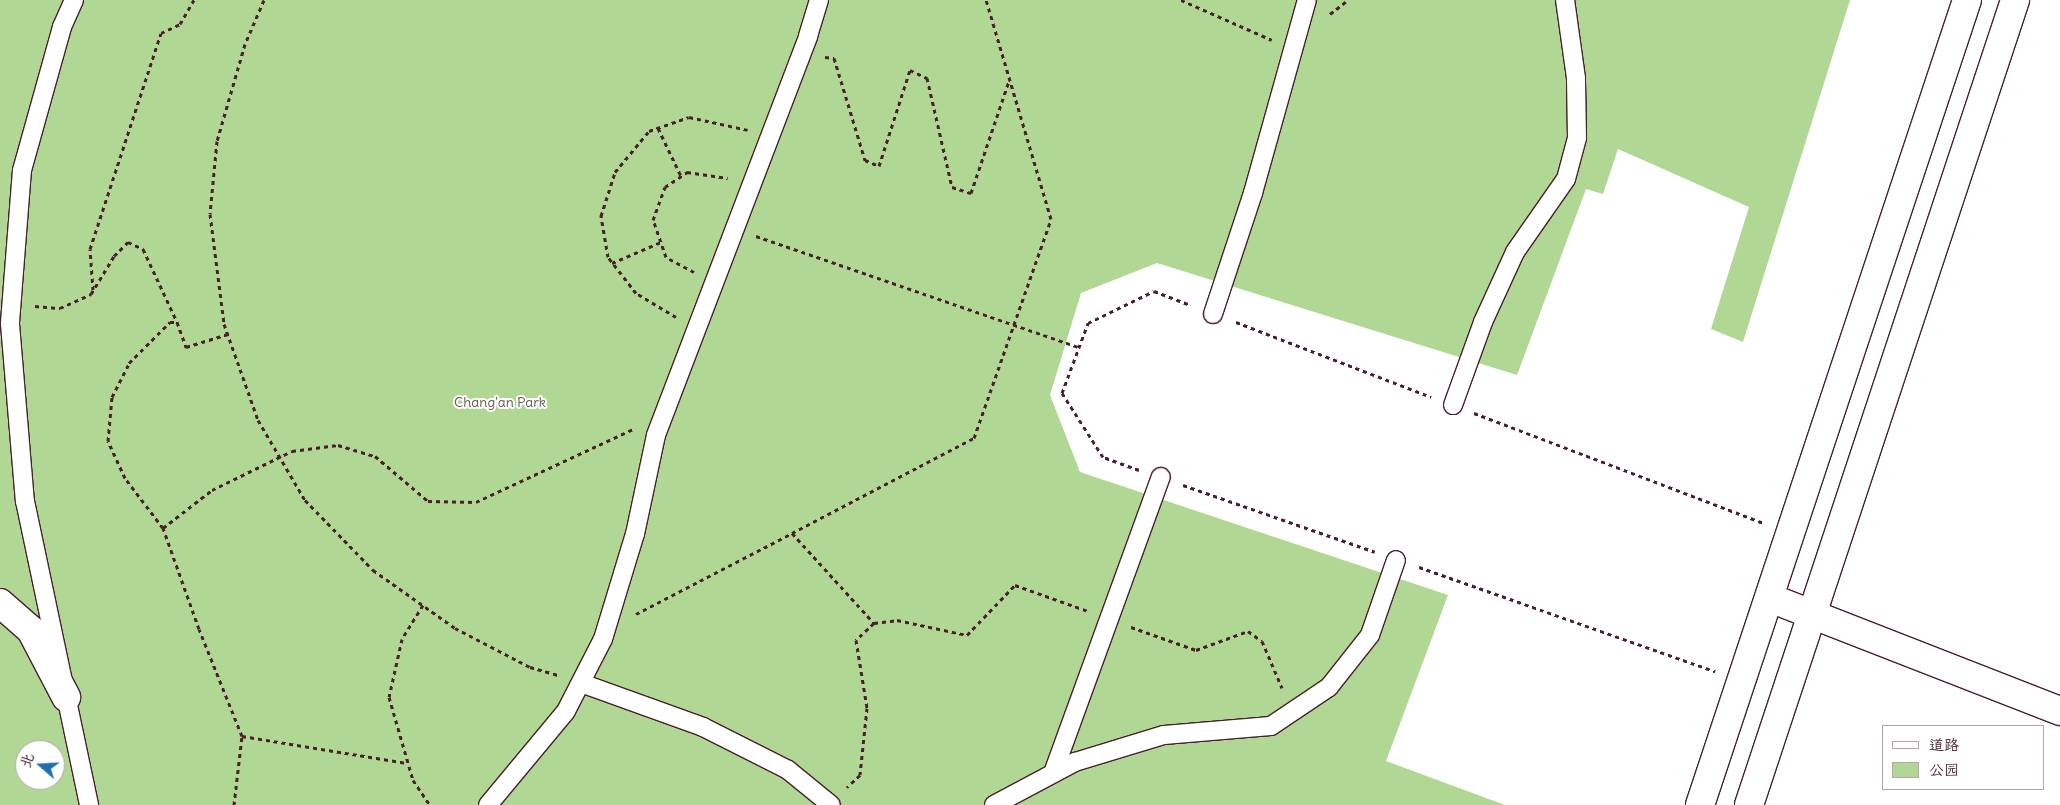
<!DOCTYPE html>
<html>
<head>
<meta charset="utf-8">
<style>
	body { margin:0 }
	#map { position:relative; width:2060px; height:805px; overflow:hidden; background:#fff; font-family:Delius,"LXGW WenKai TC",sans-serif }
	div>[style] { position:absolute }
	.green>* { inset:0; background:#b0d793 }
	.path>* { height:3px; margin-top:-1.5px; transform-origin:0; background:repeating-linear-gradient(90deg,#4a1f2b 0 4px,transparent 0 8px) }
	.roads { filter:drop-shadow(1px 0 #4a1f2b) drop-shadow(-1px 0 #4a1f2b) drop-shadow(0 1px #4a1f2b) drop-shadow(0 -1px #4a1f2b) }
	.lane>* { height:18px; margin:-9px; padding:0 9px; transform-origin:9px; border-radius:9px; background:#fff }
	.street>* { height:28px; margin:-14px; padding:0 14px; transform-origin:14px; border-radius:14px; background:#fff }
	.secondary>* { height:28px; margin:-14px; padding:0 14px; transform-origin:14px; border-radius:14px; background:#fff }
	span { translate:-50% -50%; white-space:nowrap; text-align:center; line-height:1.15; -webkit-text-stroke:4px #fff; paint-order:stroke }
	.park-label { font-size:14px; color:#69564a }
	.legend { position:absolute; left:1882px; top:725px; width:162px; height:65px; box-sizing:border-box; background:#fff; border:1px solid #b7a5aa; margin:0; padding:6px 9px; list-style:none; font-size:15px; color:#4a1f2b }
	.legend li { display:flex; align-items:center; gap:10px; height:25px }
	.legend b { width:25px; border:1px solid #b7a5aa }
	.north { position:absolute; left:15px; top:740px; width:50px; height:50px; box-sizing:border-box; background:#fff; border:1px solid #b7a5aa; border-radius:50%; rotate:289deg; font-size:14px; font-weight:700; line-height:20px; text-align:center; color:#4a1f2b }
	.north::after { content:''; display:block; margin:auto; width:18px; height:22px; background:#1f6fb2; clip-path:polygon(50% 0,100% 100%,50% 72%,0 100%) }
</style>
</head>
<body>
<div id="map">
	<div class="green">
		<div style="clip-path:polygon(evenodd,0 0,1850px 0,1743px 342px,1711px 329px,1749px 207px,1618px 149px,1603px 194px,1586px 189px,1517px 375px,1157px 263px,1081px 293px,1050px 395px,1080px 472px,1448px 595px,1386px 761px,1505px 805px,0 805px,0 0,25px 750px,55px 750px,55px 780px,25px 780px,25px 750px)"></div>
	</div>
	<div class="path">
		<div style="left:264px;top:0;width:48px;rotate:113.4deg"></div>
		<div style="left:245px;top:44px;width:101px;rotate:106.1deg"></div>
		<div style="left:217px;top:141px;width:73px;rotate:95.5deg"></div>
		<div style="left:210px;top:214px;width:111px;rotate:82.7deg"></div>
		<div style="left:224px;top:324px;width:102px;rotate:70.5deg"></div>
		<div style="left:258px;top:420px;width:93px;rotate:59.6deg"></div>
		<div style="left:305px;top:500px;width:98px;rotate:45.8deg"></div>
		<div style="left:373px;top:570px;width:100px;rotate:35.3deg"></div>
		<div style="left:455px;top:628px;width:85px;rotate:27.5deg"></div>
		<div style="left:530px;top:667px;width:29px;rotate:16deg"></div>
		<div style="left:1181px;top:0;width:99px;rotate:23.7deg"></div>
		<div style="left:1330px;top:14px;width:23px;rotate:-38deg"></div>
		<div style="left:825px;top:57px;width:9px;rotate:6deg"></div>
		<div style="left:834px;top:58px;width:107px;rotate:73.1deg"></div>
		<div style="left:865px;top:160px;width:15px;rotate:23deg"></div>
		<div style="left:879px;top:166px;width:101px;rotate:-72.1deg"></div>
		<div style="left:910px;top:70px;width:19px;rotate:25deg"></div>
		<div style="left:927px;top:78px;width:112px;rotate:77.1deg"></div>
		<div style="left:952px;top:187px;width:20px;rotate:18deg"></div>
		<div style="left:971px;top:193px;width:118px;rotate:-71.3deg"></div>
		<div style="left:658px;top:128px;width:53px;rotate:64.4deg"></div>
		<div style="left:756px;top:236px;width:342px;rotate:19deg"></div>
		<div style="left:612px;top:263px;width:53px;rotate:-23.2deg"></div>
		<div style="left:694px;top:272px;width:32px;rotate:-152deg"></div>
		<div style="left:666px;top:257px;width:39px;rotate:-109deg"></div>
		<div style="left:653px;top:220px;width:35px;rotate:-70deg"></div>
		<div style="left:665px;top:187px;width:27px;rotate:-34deg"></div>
		<div style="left:687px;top:172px;width:41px;rotate:8.3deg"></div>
		<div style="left:93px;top:290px;width:41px;rotate:-94.2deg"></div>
		<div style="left:90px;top:249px;width:227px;rotate:-71.8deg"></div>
		<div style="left:161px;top:33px;width:21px;rotate:-25deg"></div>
		<div style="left:180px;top:24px;width:28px;rotate:-60deg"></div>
		<div style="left:35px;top:306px;width:25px;rotate:5deg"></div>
		<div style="left:60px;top:308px;width:34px;rotate:-24deg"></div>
		<div style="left:91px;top:294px;width:44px;rotate:-58.8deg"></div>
		<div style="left:114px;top:256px;width:20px;rotate:-45deg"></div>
		<div style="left:128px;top:242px;width:17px;rotate:25deg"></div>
		<div style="left:143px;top:249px;width:81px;rotate:65deg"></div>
		<div style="left:676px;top:317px;width:47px;rotate:-149deg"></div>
		<div style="left:636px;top:293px;width:46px;rotate:-127.9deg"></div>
		<div style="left:608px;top:257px;width:42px;rotate:-99.7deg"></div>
		<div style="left:601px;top:216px;width:46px;rotate:-72.3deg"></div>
		<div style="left:615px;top:172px;width:53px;rotate:-50.3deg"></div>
		<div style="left:649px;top:131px;width:42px;rotate:-19.3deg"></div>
		<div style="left:689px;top:117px;width:60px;rotate:12.4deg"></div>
		<div style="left:1236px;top:322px;width:209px;rotate:21deg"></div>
		<div style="left:1474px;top:413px;width:309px;rotate:20.8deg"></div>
		<div style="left:1139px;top:470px;width:38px;rotate:-160deg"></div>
		<div style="left:1103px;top:457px;width:76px;rotate:-122.6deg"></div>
		<div style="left:1062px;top:393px;width:75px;rotate:-69.6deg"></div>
		<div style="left:1088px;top:323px;width:73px;rotate:-25.9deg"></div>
		<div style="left:1154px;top:291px;width:39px;rotate:21deg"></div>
		<div style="left:1183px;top:485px;width:203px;rotate:19.2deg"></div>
		<div style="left:163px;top:528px;width:63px;rotate:-127.2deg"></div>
		<div style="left:125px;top:478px;width:41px;rotate:-114.7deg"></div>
		<div style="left:108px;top:441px;width:44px;rotate:-84.8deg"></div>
		<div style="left:112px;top:397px;width:38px;rotate:-63deg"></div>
		<div style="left:129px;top:363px;width:58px;rotate:-45deg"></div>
		<div style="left:170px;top:322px;width:7px"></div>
		<div style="left:177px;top:322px;width:27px;rotate:70deg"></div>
		<div style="left:186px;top:347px;width:44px;rotate:-17.2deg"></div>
		<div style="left:792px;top:533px;width:205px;rotate:-27.6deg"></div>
		<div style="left:974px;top:438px;width:232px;rotate:-70.6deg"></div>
		<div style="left:1051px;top:219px;width:228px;rotate:-106.5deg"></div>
		<div style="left:1419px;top:567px;width:314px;rotate:19.4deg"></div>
		<div style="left:423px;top:605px;width:40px;rotate:122deg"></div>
		<div style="left:402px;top:639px;width:59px;rotate:102.6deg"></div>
		<div style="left:389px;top:697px;width:86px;rotate:73.9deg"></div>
		<div style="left:413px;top:780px;width:30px;rotate:56deg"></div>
		<div style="left:636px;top:614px;width:176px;rotate:-27.4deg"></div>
		<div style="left:792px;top:533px;width:122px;rotate:47.7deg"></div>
		<div style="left:874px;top:623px;width:25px;rotate:137deg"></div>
		<div style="left:856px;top:640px;width:69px;rotate:80.8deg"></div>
		<div style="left:867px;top:708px;width:67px;rotate:96deg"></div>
		<div style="left:860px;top:775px;width:18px;rotate:137deg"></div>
		<div style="left:874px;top:623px;width:23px;rotate:-7deg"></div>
		<div style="left:897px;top:620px;width:72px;rotate:12.1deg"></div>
		<div style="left:967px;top:635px;width:69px;rotate:-46.2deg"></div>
		<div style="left:1015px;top:585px;width:77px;rotate:19.6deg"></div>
		<div style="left:1131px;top:627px;width:69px;rotate:19.5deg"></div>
		<div style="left:1196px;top:650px;width:55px;rotate:-20.1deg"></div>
		<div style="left:1248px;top:631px;width:17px;rotate:36deg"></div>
		<div style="left:1262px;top:641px;width:51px;rotate:66.9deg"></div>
		<div style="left:242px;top:736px;width:167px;rotate:9.3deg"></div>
		<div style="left:234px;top:805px;width:69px;rotate:-83.4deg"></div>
		<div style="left:242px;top:736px;width:115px;rotate:-111.9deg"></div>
		<div style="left:199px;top:629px;width:107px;rotate:-109.6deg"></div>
		<div style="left:163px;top:528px;width:62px;rotate:-37.8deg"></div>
		<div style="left:212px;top:490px;width:89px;rotate:-26deg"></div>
		<div style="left:292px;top:451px;width:46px;rotate:-7.4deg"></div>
		<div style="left:338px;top:445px;width:39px;rotate:17deg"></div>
		<div style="left:375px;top:456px;width:70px;rotate:40.3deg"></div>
		<div style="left:428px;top:501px;width:48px;rotate:1.2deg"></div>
		<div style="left:476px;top:502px;width:173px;rotate:-24.9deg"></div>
	</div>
	<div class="roads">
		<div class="lane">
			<div style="left:74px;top:0;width:30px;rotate:114deg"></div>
			<div style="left:62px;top:27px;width:148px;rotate:105.6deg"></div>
			<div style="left:22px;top:170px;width:154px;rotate:94.5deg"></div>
			<div style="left:10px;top:324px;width:178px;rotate:85.2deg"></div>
			<div style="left:25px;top:501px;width:311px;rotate:78.1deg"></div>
			<div style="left:1213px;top:314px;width:127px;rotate:-71.7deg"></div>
			<div style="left:1253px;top:193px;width:200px;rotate:-74.4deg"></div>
			<div style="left:1453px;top:405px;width:88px;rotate:-70.1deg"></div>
			<div style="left:1483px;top:322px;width:77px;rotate:-65.4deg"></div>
			<div style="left:1515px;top:252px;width:89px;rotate:-55.1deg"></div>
			<div style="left:1566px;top:179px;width:42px;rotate:-75deg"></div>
			<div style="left:1577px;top:138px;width:60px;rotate:-91deg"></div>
			<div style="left:1576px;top:78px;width:79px;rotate:-98deg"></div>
			<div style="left:581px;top:683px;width:130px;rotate:19.8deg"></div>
			<div style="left:703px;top:727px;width:95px;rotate:26.8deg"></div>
			<div style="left:788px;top:770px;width:55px;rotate:39.1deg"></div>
			<div style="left:1053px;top:773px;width:315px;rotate:-70deg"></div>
			<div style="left:488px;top:805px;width:122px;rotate:-50.3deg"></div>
			<div style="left:566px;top:711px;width:81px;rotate:-62.8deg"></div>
			<div style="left:603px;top:639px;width:110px;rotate:-73.1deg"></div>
			<div style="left:635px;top:534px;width:101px;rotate:-78deg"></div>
			<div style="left:656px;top:435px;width:427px;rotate:-69.1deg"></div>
			<div style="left:808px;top:36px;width:38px;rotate:-73deg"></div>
			<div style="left:994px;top:805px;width:92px;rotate:-28deg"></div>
			<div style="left:1075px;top:762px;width:93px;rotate:-16.9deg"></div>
			<div style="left:1164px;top:735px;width:107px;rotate:-4.8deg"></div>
			<div style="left:1271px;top:726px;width:70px;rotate:-33.9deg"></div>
			<div style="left:1329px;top:687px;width:66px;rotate:-51.7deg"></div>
			<div style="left:1370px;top:635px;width:79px;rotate:-70.9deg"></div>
		</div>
		<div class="street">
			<div style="left:0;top:603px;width:41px;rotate:41.1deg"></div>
			<div style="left:31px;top:630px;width:76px;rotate:62.4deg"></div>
		</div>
		<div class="secondary">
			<div style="left:1770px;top:598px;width:311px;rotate:21.3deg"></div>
			<div style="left:1700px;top:805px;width:848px;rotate:-71.65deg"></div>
			<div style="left:1749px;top:805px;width:848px;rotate:-71.71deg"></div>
		</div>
	</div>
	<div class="park-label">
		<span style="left:500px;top:402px">Chang'an Park</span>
	</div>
	<ul class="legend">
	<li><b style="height:6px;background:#fff"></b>道路</li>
	<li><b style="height:14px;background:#b0d793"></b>公园</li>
	</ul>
	<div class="north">北</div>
</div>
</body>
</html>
